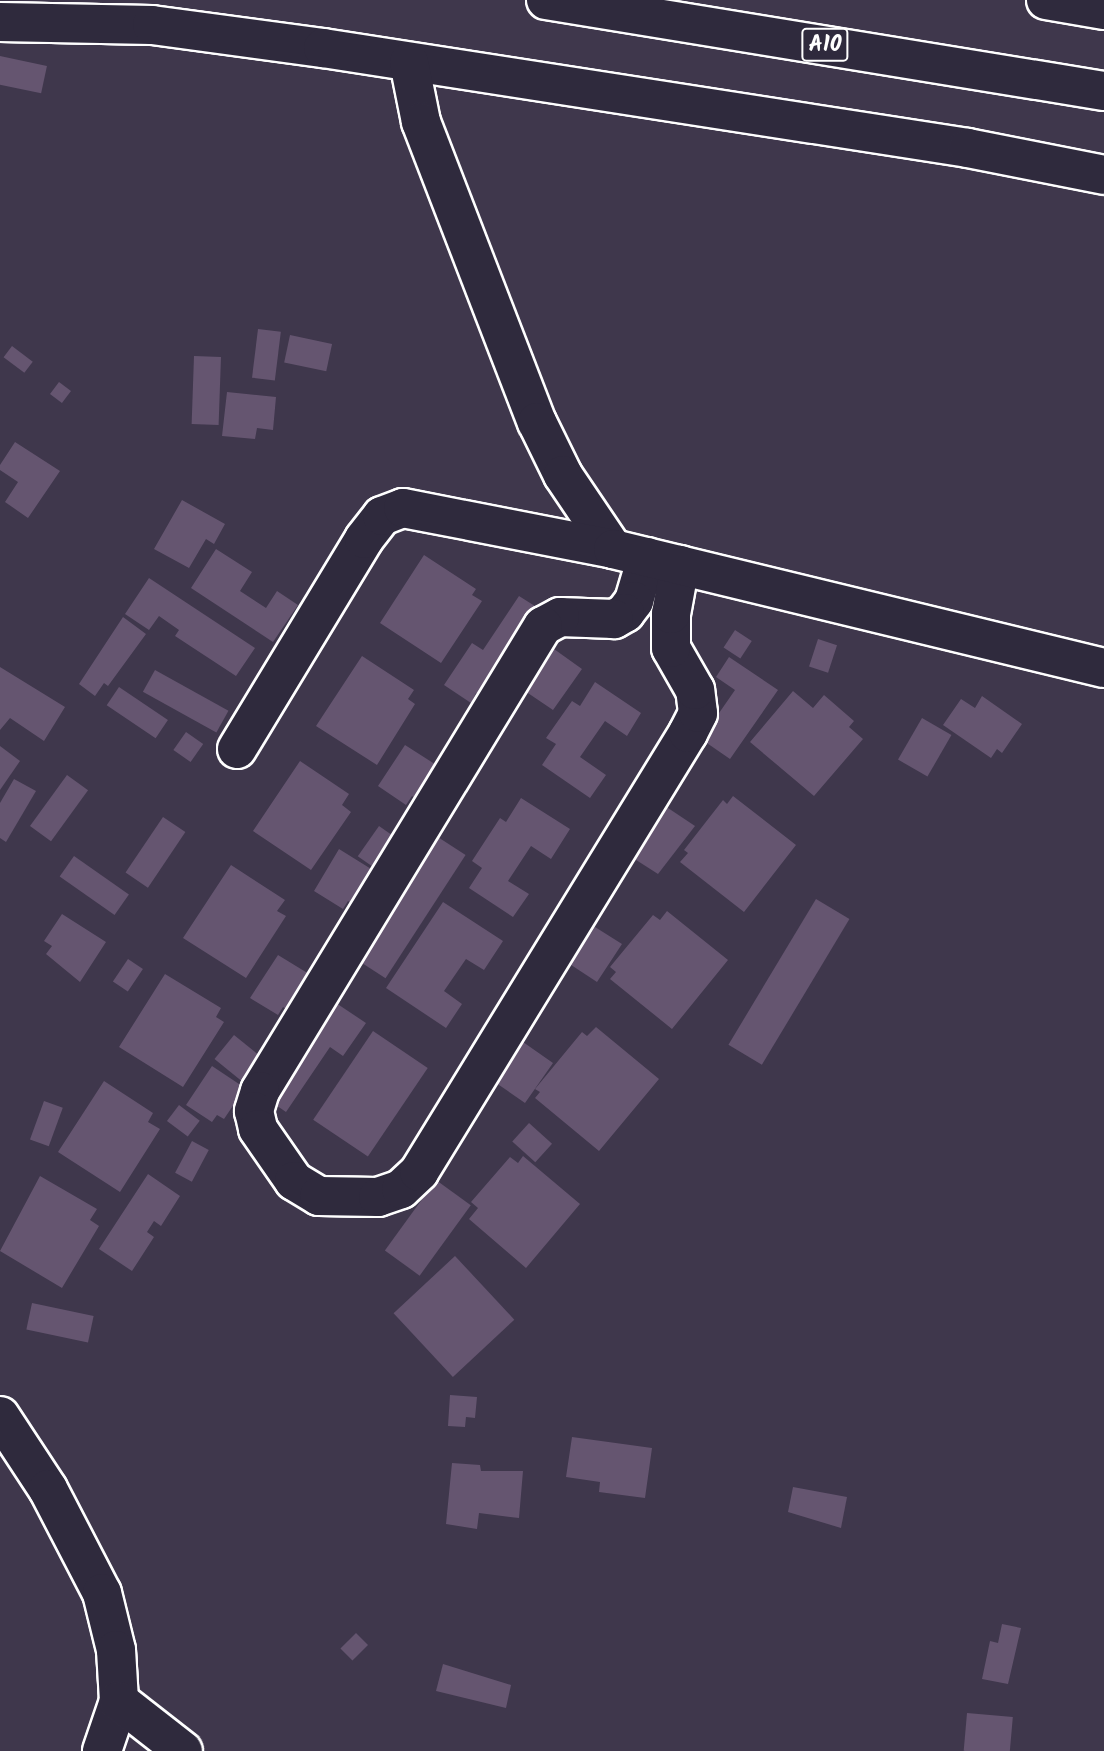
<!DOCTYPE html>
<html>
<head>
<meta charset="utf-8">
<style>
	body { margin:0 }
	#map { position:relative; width:1104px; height:1751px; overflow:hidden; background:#3f374c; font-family:Kalam,sans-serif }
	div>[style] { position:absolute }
	.building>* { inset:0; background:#655570; transform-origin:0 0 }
	.roads { filter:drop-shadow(2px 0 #fff) drop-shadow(-2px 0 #fff) drop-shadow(0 2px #fff) drop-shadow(0 -2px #fff) }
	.minor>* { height:38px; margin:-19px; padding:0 19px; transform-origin:19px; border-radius:19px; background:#2f2a3d }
	.primary>* { height:38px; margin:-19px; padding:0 19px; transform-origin:19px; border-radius:19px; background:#2f2a3d }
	span { translate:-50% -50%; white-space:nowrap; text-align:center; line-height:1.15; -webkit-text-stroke:5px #2f2a3d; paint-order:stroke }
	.shield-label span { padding:2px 5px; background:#2f2a3d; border:2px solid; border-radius:5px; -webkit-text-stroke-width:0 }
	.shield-label { font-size:23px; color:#fff; font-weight:700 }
</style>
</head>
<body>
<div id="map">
	<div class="building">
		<div style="left:0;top:56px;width:48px;height:28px;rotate:12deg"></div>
		<div style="left:258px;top:329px;width:23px;height:49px;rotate:7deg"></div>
		<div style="left:290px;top:335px;width:43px;height:28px;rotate:12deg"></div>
		<div style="left:12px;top:346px;width:26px;height:14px;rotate:37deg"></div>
		<div style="left:194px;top:356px;width:27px;height:68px;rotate:2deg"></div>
		<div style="left:59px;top:382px;width:15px;height:15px;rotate:37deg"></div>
		<div style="clip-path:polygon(227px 392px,276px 397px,273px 430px,257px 428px,255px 439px,222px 436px)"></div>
		<div style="clip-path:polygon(15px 442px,60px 471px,28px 518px,5px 502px,18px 482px,0 470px,0 465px)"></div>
		<div style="clip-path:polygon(182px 500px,225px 524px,214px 544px,206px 539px,189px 568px,154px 549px)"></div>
		<div style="clip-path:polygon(216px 549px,252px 572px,240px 591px,266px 608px,277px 591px,298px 605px,273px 642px,191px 588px)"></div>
		<div style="clip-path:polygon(424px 555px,476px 589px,472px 595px,482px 601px,441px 663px,380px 623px)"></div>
		<div style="clip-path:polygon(149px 578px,255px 648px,236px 676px,175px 636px,179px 630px,159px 616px,149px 630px,125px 614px)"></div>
		<div style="clip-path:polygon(519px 596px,538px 608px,484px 698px,476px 693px,471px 703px,444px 685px,472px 643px,483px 650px)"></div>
		<div style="clip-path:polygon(123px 617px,146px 634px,108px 686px,104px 683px,95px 696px,79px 684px)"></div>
		<div style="left:735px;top:630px;width:20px;height:21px;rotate:33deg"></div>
		<div style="left:818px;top:639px;width:20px;height:29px;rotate:18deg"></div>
		<div style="clip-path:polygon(554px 649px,582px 669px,553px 710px,519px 687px,541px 656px,546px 660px)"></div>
		<div style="clip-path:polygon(362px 656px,414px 690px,408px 699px,415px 704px,377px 765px,316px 726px)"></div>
		<div style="clip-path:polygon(729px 657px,778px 690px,730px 759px,701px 739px,735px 690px,716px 677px)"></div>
		<div style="clip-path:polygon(0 667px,65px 707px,44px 741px,10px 718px,0 730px)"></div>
		<div style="left:155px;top:670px;width:84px;height:25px;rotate:29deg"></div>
		<div style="clip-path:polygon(595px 682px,641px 713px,627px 736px,605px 721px,580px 757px,606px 775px,590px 798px,542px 765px,556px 744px,546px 738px,572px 701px,580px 706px)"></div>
		<div style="left:119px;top:687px;width:59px;height:22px;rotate:34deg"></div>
		<div style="clip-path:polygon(793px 691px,813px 708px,824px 695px,854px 721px,849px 727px,863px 739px,814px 796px,750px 742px)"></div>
		<div style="clip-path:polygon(982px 696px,1022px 724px,1002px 753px,997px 749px,991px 758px,943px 725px,961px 699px,975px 708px)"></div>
		<div style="left:922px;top:718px;width:34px;height:48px;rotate:30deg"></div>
		<div style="left:186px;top:732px;width:21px;height:22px;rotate:35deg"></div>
		<div style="clip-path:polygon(405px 745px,441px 768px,419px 801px,412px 796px,406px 805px,378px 786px)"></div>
		<div style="clip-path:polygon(0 746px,20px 761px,0 790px)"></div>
		<div style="clip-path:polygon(300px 761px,349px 794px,342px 805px,351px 812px,311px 870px,253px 831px)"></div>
		<div style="left:67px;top:775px;width:26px;height:63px;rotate:36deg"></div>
		<div style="clip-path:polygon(14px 779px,36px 791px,6px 842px,0 838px,0 803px)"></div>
		<div style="clip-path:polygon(733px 796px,796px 845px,744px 912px,680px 862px,688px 853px,684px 850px,723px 800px,727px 804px)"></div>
		<div style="clip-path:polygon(521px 798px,570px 829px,551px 859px,531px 846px,508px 881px,529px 894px,513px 917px,469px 888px,482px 868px,472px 861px,500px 818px,506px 822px)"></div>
		<div style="clip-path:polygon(659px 802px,695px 826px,658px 874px,633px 858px)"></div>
		<div style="left:163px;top:817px;width:27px;height:67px;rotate:34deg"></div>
		<div style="left:379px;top:826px;width:24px;height:37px;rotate:35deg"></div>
		<div style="left:427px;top:830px;width:46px;height:147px;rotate:33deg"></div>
		<div style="clip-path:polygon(339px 849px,376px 872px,355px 906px,348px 901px,343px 909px,314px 891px)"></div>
		<div style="left:74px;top:856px;width:67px;height:25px;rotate:35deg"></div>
		<div style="clip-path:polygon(231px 865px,285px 900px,277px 911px,286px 916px,246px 978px,183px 938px)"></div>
		<div style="left:816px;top:899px;width:39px;height:170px;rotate:31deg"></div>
		<div style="clip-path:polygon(443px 902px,503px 941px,484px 970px,466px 959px,444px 991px,462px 1004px,446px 1028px,386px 988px)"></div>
		<div style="clip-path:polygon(667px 911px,728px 960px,672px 1029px,610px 979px,616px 972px,610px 967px,653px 915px,660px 920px)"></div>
		<div style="clip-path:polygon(62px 914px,106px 942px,80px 982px,46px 954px,52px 946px,44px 941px)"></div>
		<div style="clip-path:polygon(580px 926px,591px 933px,595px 927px,622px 944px,597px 982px,559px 957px)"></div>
		<div style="clip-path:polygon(278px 955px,314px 977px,291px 1012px,283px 1007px,278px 1015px,250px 998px)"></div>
		<div style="left:128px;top:959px;width:18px;height:27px;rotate:34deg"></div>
		<div style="clip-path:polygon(165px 974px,221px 1008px,216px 1017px,224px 1022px,183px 1087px,119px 1047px)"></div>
		<div style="clip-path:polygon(330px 999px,366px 1023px,343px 1056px,330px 1047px,286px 1112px,270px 1101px)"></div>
		<div style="clip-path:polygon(596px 1027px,659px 1079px,599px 1151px,535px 1098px,540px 1092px,535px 1089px,582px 1032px,587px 1036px)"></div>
		<div style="left:373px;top:1031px;width:66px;height:107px;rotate:34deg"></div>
		<div style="left:234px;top:1035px;width:40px;height:31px;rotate:39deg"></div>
		<div style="clip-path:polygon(523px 1042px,553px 1063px,525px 1103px,486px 1076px,507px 1046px,516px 1053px)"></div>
		<div style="clip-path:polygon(212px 1066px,245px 1088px,224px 1119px,217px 1115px,212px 1122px,186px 1105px)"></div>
		<div style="clip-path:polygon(104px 1081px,153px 1113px,148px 1122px,160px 1129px,120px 1192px,58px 1152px)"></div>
		<div style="left:44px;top:1101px;width:20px;height:41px;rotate:20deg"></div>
		<div style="left:179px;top:1105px;width:26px;height:20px;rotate:37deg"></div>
		<div style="left:529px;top:1123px;width:31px;height:25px;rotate:42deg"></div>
		<div style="left:192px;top:1141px;width:19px;height:36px;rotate:28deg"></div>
		<div style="clip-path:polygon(523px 1156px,580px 1204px,526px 1268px,469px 1219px,478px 1208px,471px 1202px,510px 1157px,518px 1163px)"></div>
		<div style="clip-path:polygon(148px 1174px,180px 1196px,161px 1226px,154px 1221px,147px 1232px,154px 1237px,132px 1271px,99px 1249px)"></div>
		<div style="clip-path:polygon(40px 1176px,97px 1209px,90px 1220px,99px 1226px,62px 1288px,0 1251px)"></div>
		<div style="left:436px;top:1180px;width:43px;height:87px;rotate:36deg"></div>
		<div style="left:455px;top:1256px;width:87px;height:84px;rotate:47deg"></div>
		<div style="left:32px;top:1303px;width:63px;height:27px;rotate:12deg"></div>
		<div style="clip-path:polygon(450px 1395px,477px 1397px,475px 1418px,466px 1417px,465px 1427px,448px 1426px)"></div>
		<div style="clip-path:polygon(572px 1437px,652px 1448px,645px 1498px,599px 1492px,600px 1482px,566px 1477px)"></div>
		<div style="clip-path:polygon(452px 1463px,480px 1465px,481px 1471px,523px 1471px,519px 1518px,479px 1513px,477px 1529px,446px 1524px)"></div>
		<div style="clip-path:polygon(793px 1487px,847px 1497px,841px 1528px,788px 1512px)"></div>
		<div style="clip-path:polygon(1002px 1624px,1021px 1628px,1008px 1684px,982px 1679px,990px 1641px,998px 1643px)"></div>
		<div style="left:356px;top:1633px;width:17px;height:22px;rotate:45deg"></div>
		<div style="clip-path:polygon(443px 1664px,511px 1685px,506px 1708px,436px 1691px)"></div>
		<div style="left:967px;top:1713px;width:46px;height:38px;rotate:5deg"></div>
	</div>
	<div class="roads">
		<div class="minor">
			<div style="left:0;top:22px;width:152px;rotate:1.1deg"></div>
			<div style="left:152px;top:25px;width:173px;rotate:7.7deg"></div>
			<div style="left:323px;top:48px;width:653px;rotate:8.81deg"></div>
			<div style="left:968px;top:148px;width:139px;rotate:11.2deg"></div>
			<div style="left:409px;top:62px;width:61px;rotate:78.7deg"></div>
			<div style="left:421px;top:122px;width:322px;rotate:68.9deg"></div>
			<div style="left:537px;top:422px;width:59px;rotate:63.9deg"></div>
			<div style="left:563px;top:475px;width:89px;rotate:56deg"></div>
			<div style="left:647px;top:557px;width:46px;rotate:106.5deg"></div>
			<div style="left:634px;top:601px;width:15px;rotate:127deg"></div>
			<div style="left:625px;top:613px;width:13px;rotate:151deg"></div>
			<div style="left:614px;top:619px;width:54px;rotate:-177.9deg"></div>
			<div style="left:560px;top:617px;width:19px;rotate:152deg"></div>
			<div style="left:543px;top:626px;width:544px;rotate:121.32deg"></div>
			<div style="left:260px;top:1091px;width:21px;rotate:107deg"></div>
			<div style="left:254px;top:1111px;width:18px;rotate:77deg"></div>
			<div style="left:258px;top:1129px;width:63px;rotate:55.3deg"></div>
			<div style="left:294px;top:1181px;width:29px;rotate:31deg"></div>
			<div style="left:319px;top:1196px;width:59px;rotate:1deg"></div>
			<div style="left:378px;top:1197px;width:24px;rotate:-19deg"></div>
			<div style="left:401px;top:1189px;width:25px;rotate:-43deg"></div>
			<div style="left:419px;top:1172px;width:515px;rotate:-58.5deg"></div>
			<div style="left:688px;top:733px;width:22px;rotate:-63deg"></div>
			<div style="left:698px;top:713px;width:23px;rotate:-97deg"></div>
			<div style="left:695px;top:690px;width:48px;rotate:-119.7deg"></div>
			<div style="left:671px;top:648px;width:34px;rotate:-90deg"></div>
			<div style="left:671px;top:614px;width:50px;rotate:-79.6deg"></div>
			<div style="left:237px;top:749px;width:245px;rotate:-58.8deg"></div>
			<div style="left:364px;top:539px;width:29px;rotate:-52deg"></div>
			<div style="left:382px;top:516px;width:22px;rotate:-21deg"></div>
			<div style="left:403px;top:508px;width:214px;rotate:11deg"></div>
			<div style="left:613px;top:549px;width:505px;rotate:13.62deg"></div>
			<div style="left:0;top:1416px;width:87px;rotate:56.7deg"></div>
			<div style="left:48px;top:1489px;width:117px;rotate:62.6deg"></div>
			<div style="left:102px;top:1593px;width:59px;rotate:76.2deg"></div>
			<div style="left:116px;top:1650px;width:51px;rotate:86.6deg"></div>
			<div style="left:119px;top:1701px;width:53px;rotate:108.8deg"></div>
			<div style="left:119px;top:1701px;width:81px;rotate:38deg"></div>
		</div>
		<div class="primary">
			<div style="left:546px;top:0;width:565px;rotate:9.26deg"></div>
			<div style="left:1046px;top:0;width:59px;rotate:9.8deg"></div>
		</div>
	</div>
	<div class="shield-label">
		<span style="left:825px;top:45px">A10</span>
	</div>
</div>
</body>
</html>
